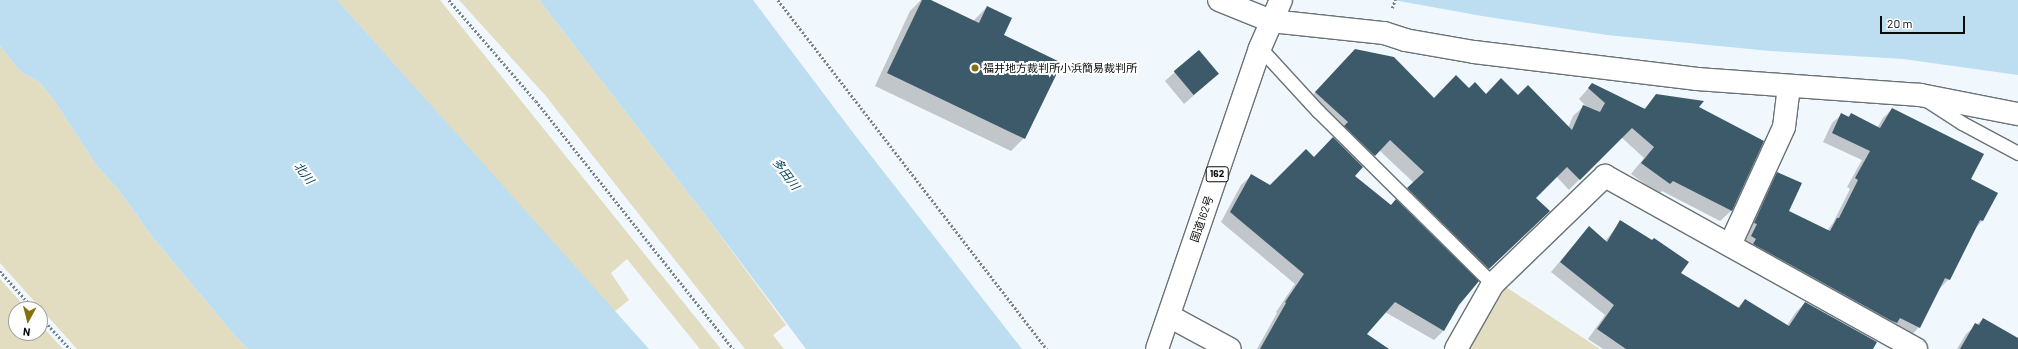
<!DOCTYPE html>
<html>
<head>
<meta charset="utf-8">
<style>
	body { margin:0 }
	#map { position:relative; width:2018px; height:349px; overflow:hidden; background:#f0f8fd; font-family:Barlow,"Noto Sans JP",sans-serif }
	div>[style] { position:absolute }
	.green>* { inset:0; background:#e2dcc1 }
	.water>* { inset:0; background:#bddef0 }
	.shadow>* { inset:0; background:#0003 }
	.building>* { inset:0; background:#3d5a6a; transform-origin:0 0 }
	.path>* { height:2.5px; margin-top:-1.25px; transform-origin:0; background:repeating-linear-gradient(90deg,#7c8184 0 2px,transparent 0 4px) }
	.roads { filter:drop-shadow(1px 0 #6a7275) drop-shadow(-1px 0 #6a7275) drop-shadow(0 1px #6a7275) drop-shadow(0 -1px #6a7275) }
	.lane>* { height:13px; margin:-6.5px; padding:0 6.5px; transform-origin:6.5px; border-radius:6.5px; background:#fff }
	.street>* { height:22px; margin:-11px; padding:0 11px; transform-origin:11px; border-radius:11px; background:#fff }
	.secondary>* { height:22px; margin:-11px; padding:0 11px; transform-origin:11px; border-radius:11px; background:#fff }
	.highway>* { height:22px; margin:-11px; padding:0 11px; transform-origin:11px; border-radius:11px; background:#fff }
	.dots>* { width:11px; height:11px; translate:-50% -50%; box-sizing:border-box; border:2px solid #fff; border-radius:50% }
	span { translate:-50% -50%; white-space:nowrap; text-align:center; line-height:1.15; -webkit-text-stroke:4px #fff; paint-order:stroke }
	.shield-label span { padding:1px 3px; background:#fff; border:1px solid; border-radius:3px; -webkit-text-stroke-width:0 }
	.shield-label { font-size:10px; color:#090c0d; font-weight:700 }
	.poi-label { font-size:11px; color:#090c0d }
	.left { translate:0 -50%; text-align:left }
	.street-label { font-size:11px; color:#090c0d }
	.water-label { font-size:12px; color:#054660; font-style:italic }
	.north { position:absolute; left:8px; top:301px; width:40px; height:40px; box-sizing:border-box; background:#fff; border:1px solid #9d9e9e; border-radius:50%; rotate:187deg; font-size:11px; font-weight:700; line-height:16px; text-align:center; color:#090c0d }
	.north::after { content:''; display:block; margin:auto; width:14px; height:18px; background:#83700f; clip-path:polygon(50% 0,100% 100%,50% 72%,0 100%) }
	.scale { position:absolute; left:1880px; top:16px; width:85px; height:18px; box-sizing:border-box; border:2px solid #090c0d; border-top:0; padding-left:5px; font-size:12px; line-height:14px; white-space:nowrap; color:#090c0d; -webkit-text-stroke:3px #fff; paint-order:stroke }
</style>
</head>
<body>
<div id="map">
	<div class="green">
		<div style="clip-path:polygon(337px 0,440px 0,721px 349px,700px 349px,627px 259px,611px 273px,629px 300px,614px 312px)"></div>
		<div style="clip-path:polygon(459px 0,539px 0,706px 216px,786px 325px,773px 335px,784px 349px,745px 349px,545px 95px)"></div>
		<div style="clip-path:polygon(0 46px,20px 71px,39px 82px,54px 100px,97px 166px,117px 188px,154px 239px,237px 338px,248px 349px,77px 349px,0 263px)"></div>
		<div style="clip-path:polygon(0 279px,27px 309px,16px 309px,16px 333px,40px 333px,40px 324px,63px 349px,0 349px)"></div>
		<div style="clip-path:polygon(1506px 287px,1600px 349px,1469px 349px)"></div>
	</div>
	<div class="water">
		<div style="clip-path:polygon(0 0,337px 0,649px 349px,248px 349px,237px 338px,154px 239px,117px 188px,97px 166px,54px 100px,39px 82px,20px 71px,0 46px)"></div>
		<div style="clip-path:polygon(539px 0,753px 0,851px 130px,1022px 349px,806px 349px,706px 216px)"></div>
		<div style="clip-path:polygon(1393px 0,2018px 0,2018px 75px,1903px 59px,1770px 51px,1607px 35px,1482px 16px)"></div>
	</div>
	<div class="shadow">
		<div style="clip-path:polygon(921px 0,929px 0,973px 21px,987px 7px,1002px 35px,1024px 138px,1011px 151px,875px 86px,910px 11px)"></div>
		<div style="clip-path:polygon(1198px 51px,1208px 83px,1184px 104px,1165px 81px)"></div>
		<div style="clip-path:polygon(1345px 61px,1434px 99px,1469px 89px,1486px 95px,1518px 97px,1568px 128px,1573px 116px,1585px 105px,1579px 99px,1592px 84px,1644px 109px,1656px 96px,1698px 107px,1762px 142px,1731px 211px,1720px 221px,1662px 191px,1659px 194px,1631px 174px,1644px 158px,1621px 137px,1569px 190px,1556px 176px,1534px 198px,1548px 211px,1478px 279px,1398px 199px,1414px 183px,1379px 150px,1363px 166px,1334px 137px,1338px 134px,1305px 103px)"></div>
		<div style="clip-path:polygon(1892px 109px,1969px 180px,1996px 194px,1982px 221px,1975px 229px,1949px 279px,1940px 288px,1919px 327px,1911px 336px,1743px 245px,1749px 233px,1746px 231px,1769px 182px,1778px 173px,1788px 211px,1827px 231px,1833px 223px,1850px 189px,1847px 187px,1862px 160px,1823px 142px,1832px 123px,1841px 115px,1847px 118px,1851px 114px,1877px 128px,1883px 118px)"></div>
		<div style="clip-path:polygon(1313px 158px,1353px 176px,1458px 304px,1443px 331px,1434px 340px,1385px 312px,1365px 334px,1388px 349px,1257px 349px,1277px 313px,1276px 312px,1295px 284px,1221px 222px,1241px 185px,1251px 176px,1270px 186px)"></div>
		<div style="clip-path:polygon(1621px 222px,1680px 274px,1737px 308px,1745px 300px,1768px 349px,1603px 349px,1588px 339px,1605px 315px,1551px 272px,1589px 227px,1605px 241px)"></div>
		<div style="clip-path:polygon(1805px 303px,1871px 349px,1771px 349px,1796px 312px)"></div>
		<div style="clip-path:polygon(1983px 319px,2018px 339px,2018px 349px,1957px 349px,1966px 334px)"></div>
	</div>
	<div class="building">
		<div style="clip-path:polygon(922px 0,931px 0,979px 23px,987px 6px,1012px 18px,1004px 35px,1062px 63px,1025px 139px,887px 73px)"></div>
		<div style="clip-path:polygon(1355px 49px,1394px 57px,1434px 98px,1456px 75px,1469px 88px,1475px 82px,1486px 94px,1501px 78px,1518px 95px,1528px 85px,1572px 130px,1583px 105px,1600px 112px,1605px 103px,1588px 88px,1592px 83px,1645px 109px,1656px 94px,1704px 101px,1699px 107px,1764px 141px,1732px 211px,1673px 181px,1670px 184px,1641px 163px,1654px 147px,1632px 128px,1580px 180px,1567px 167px,1536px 198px,1550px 211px,1489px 269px,1407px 188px,1424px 172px,1390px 140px,1375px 156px,1344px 126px,1348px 122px,1315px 92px)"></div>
		<div style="left:1199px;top:50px;width:31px;height:33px;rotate:50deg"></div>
		<div style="clip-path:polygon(1892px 108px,1984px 154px,1971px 179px,1998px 193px,1983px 221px,1980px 220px,1950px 280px,1945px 278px,1920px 328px,1900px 318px,1897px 323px,1890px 320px,1753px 244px,1756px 239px,1751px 236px,1757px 224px,1754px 223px,1777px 172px,1802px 183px,1789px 211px,1830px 231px,1837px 218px,1839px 218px,1858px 180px,1855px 178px,1870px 151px,1832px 133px,1841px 113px,1849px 117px,1851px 113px,1880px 128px)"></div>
		<div style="clip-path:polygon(1333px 137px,1363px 167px,1355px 176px,1391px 205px,1396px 199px,1479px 281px,1459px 305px,1444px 331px,1395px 302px,1367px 334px,1389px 349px,1260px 349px,1286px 303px,1285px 302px,1304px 274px,1230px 212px,1251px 174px,1270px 185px,1306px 149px,1314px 157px)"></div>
		<div style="clip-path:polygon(1620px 220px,1652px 240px,1654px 238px,1689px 262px,1681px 273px,1739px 308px,1745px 299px,1789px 326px,1805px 302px,1877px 342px,1873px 349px,1626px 349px,1597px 329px,1614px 305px,1560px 262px,1589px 226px,1607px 242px)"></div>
		<div style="clip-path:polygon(1983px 318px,2018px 338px,2018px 349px,1960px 349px,1975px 323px,1979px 325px)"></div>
	</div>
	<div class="path">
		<div style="left:449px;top:0;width:133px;rotate:49.3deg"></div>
		<div style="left:536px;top:101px;width:317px;rotate:51.5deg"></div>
		<div style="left:778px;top:0;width:441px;rotate:52.4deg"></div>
		<div style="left:1392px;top:8px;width:9px;rotate:-69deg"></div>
		<div style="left:0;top:271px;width:51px;rotate:48.2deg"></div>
		<div style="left:40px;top:316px;width:45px;rotate:47.7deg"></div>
	</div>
	<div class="roads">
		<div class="lane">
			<div style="left:1260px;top:48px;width:86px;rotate:47.4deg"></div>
			<div style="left:1318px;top:111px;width:246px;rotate:44.7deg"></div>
			<div style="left:1928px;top:101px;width:40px;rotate:32.9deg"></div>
			<div style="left:1962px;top:123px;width:64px;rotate:28.2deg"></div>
		</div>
		<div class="street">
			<div style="left:1271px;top:21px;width:114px;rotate:6.1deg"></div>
			<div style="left:1384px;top:33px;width:22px;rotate:18deg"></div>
			<div style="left:1405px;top:40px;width:70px;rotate:9.9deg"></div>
			<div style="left:1474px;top:52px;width:225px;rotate:6.9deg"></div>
			<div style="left:1697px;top:79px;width:224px;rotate:4.1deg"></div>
			<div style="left:1920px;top:95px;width:100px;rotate:11deg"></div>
			<div style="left:1730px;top:245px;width:130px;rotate:-65.4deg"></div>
			<div style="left:1784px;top:127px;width:41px;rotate:-83deg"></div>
			<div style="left:1169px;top:316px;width:69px;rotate:28.4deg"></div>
			<div style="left:1456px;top:349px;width:75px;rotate:-60.4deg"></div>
			<div style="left:1493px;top:284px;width:156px;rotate:-44deg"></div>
			<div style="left:1605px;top:176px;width:356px;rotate:29.1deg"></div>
		</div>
		<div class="secondary">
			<div style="left:1219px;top:0;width:56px;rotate:22deg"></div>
		</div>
		<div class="highway">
			<div style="left:1157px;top:349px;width:318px;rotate:-71.1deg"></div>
			<div style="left:1260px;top:48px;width:52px;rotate:-66.4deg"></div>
		</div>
	</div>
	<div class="dots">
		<div style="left:975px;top:68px;background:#83700f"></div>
	</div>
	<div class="shield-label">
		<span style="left:1217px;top:174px">162</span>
	</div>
	<div class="poi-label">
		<span class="left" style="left:983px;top:68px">福井地方裁判所小浜簡易裁判所</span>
	</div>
	<div class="street-label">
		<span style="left:1202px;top:219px;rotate:-71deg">国道162号</span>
	</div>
	<div class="water-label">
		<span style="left:304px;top:173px;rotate:52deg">北川</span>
		<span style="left:786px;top:174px;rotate:53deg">多田川</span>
	</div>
	<div class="north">N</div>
	<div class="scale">20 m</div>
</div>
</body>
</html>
